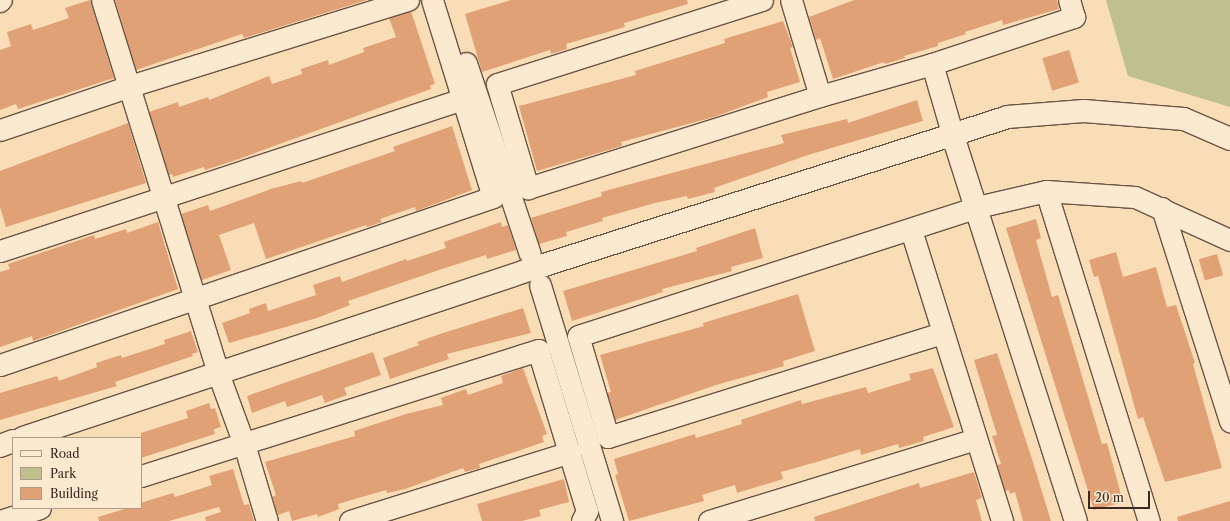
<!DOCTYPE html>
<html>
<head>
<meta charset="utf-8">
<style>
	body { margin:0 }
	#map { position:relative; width:1230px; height:521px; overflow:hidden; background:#f9ddb7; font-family:"Libre Caslon Text",serif }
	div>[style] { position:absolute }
	.green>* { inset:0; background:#bec18e }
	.building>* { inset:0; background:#e1a176; transform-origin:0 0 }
	.roads { filter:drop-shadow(1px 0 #6b5546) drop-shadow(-1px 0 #6b5546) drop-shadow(0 1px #6b5546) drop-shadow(0 -1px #6b5546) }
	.street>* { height:21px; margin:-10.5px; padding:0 10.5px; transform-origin:10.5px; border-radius:10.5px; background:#fbe9d0 }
	.secondary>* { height:22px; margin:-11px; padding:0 11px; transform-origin:11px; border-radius:11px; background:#fbe9d0 }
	span { translate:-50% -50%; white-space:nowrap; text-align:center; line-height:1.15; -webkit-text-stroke:3px #fbe9d0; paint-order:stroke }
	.legend { position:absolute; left:12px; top:437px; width:130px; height:72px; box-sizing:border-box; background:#fbe9d0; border:1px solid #af9c8a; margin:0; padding:5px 7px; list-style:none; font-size:12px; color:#3c2820 }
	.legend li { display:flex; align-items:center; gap:8px; height:20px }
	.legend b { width:20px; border:1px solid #af9c8a }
	.scale { position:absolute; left:1088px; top:491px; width:62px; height:18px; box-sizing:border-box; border:2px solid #3c2820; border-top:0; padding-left:5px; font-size:12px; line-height:14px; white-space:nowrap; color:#3c2820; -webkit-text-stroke:3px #fbe9d0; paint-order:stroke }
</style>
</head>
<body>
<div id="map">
	<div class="green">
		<div style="clip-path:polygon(1106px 0,1230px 0,1230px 107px,1128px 76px)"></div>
	</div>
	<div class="building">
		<div style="clip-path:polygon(90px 0,114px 78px,18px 109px,16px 104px,0 110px,0 50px,11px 46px,7px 32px,31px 24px,33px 30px,69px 18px,65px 8px)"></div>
		<div style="clip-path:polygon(115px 0,367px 0,244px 38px,242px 34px,136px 70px)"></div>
		<div style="clip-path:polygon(511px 0,687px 0,688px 4px,624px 23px,625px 27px,566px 44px,567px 49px,551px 54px,550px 50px,482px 72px,465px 14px)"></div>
		<div style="clip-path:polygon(854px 0,1057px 0,1059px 9px,1003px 25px,1002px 20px,965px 32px,966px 34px,938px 43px,938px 46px,904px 56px,905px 58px,885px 64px,884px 62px,833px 79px,820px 38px,816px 40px,809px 17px)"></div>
		<div style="clip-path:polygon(411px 11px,435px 84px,430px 85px,431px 89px,233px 161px,205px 170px,204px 167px,173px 177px,172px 174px,169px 175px,149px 112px,178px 102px,179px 107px,208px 97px,209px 100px,269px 76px,272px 84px,302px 74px,301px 69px,328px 60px,329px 65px,364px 52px,363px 48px,396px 37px,389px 18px)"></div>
		<div style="clip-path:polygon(783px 21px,793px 47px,790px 48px,800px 82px,767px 92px,768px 97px,714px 117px,621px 142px,622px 146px,537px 171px,519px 106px,636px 75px,635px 71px,725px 43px,724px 39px)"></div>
		<div style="left:1069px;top:50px;width:34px;height:28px;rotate:73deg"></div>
		<div style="clip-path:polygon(917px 100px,923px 121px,808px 155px,714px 188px,715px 192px,688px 199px,687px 196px,655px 203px,602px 218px,603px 221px,566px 232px,567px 236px,539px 244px,531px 218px,602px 196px,601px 192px,784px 143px,781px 135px,847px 119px,848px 123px)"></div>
		<div style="clip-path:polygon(128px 123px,146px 183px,6px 227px,0 207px,0 171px)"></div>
		<div style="clip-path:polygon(452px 126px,472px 190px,416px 211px,415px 207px,380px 219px,382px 222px,367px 227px,366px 225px,266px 259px,254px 223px,219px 235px,231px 270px,202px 280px,181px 214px,208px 205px,210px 211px,271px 189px,301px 181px,302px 183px,395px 151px,393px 147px)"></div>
		<div style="clip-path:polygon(1036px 219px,1041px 238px,1036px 240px,1052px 297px,1058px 295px,1102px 444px,1107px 443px,1123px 502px,1094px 510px,1006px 228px)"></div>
		<div style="clip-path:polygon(158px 222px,178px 289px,33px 341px,32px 336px,0 347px,0 272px,10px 269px,8px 264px,94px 235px,95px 239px,126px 229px,127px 233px)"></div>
		<div style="clip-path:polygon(501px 222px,502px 227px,508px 225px,516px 250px,487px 259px,486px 255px,445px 268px,348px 301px,350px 305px,317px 318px,229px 343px,222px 323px,250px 313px,249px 309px,266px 303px,268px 311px,316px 295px,313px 285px,340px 276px,342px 282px,406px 259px,407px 261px,446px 248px,444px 242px)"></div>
		<div style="clip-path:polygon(755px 228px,763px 258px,731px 267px,732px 271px,662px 289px,663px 292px,572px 321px,563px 291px,697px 251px,696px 248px)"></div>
		<div style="clip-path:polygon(1116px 252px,1123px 277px,1156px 267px,1167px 307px,1176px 305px,1195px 363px,1193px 364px,1222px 468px,1165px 482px,1143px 417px,1138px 419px,1098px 276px,1094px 277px,1089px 260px)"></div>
		<div style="left:1217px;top:254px;width:22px;height:19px;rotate:74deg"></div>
		<div style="clip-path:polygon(798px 294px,815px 351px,783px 361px,784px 366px,716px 385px,615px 420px,607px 393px,611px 392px,600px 355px,704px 326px,703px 323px)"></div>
		<div style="clip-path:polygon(523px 308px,531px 333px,447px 354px,449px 359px,390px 379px,383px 358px,419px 345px,417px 342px,440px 334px)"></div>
		<div style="clip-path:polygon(191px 331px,198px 352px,192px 354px,193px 356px,115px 382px,117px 386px,0 420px,0 393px,57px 376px,59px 381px,97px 367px,96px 363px,121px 355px,122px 358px,165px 344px,164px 340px)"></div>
		<div style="clip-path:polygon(373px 352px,381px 375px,344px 388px,347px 395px,325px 403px,322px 395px,287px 407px,285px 401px,252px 413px,247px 396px)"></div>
		<div style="clip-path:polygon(997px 353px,1032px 459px,1051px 521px,1023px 521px,1015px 492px,1010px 494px,1009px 490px,1005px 491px,997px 465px,1001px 464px,992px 436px,997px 435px,974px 360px)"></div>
		<div style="clip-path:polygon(523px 368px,547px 434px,542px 436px,544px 442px,479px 464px,480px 468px,465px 472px,463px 468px,405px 489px,387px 493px,386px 490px,338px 504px,339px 509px,318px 517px,317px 514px,292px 521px,289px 511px,278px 515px,272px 497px,276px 495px,265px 462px,355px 436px,354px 431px,406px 414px,443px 405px,441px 398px,466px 389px,468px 395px,503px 383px,501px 376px)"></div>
		<div style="clip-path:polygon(933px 368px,954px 427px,923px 437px,924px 441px,899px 448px,898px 444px,861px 455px,860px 449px,820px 461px,781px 472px,783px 479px,737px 493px,735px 485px,702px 495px,704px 501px,629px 521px,615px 475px,618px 474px,614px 459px,695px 434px,696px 438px,742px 424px,741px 420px,801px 400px,802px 404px,866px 387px,868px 393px,911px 380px,909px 374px)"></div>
		<div style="clip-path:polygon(209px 403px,211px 409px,215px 408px,221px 427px,214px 429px,215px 434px,141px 458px,141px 433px,188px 418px,186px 411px)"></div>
		<div style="clip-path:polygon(233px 469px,244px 505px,249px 504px,254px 521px,206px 521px,205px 517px,221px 512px,219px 507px,169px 521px,99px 521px,98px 517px,128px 508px,141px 508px,141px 503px,150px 500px,173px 493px,175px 497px,212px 485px,209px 476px)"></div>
		<div style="clip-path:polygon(974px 472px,982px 498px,976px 500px,982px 521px,815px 521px,814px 517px,919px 483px,920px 488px)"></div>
		<div style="clip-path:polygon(564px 479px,569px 502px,539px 510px,541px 516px,522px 521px,482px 521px,477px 504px)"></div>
		<div style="clip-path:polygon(1230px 501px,1230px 521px,1178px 521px,1177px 517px)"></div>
	</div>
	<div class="roads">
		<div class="street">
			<div style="left:102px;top:0;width:391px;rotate:72.7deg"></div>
			<div style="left:218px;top:373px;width:76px;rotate:69.9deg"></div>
			<div style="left:244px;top:444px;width:80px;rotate:73.4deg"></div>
			<div style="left:762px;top:0;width:278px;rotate:162.4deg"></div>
			<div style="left:497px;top:84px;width:109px;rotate:73.4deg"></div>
			<div style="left:528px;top:188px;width:306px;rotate:-17.5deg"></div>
			<div style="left:820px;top:96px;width:116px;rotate:-15.9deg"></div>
			<div style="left:932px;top:64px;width:150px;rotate:-18.3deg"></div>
			<div style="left:1074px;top:17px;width:18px;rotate:-106deg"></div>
			<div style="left:791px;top:0;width:100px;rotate:73.2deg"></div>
			<div style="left:0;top:1px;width:1px;rotate:-45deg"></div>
			<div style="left:466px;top:63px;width:201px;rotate:71.5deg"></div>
			<div style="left:932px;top:64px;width:72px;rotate:73.8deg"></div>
			<div style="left:0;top:130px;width:137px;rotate:-18.7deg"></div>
			<div style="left:130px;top:86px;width:291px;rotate:-17.2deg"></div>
			<div style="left:1046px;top:191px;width:346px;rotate:72.7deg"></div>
			<div style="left:1162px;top:208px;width:224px;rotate:72.3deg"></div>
			<div style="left:911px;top:230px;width:305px;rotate:72.6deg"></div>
			<div style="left:0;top:251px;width:486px;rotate:-18.2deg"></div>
			<div style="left:540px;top:285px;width:247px;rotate:73deg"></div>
			<div style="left:942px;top:333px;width:350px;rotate:162.7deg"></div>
			<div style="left:608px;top:437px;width:105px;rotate:-106.5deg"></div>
			<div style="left:578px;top:336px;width:419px;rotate:-17.9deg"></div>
			<div style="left:977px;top:207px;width:71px;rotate:-13.1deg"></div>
			<div style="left:1046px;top:191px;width:89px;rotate:3.9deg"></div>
			<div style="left:1135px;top:197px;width:104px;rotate:24.4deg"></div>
			<div style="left:0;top:365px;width:521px;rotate:-18.82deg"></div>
			<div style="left:493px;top:197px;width:206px;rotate:-107.2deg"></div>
			<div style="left:141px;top:476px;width:417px;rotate:-17.6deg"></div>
			<div style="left:538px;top:350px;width:168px;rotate:73.1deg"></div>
			<div style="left:587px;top:511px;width:11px;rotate:117deg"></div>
			<div style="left:0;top:521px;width:42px;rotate:-18deg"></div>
			<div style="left:350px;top:521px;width:231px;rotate:-17.4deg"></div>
			<div style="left:709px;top:521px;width:279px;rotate:-17.1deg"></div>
		</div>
		<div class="secondary">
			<div style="left:952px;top:133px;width:407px;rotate:72.3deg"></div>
			<div style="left:23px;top:438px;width:539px;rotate:-18.37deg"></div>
			<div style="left:535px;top:268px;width:496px;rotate:-17.7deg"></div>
			<div style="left:1007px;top:117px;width:77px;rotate:-4.5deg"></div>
			<div style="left:1084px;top:111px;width:100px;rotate:4.6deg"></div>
			<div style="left:1184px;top:119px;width:50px;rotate:23.5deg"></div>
			<div style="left:0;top:446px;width:14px;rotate:-21deg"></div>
		</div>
	</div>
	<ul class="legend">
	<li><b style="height:5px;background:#fbe9d0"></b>Road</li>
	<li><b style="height:11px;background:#bec18e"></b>Park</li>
	<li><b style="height:11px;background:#e1a176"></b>Building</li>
	</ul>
	<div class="scale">20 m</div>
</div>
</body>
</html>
